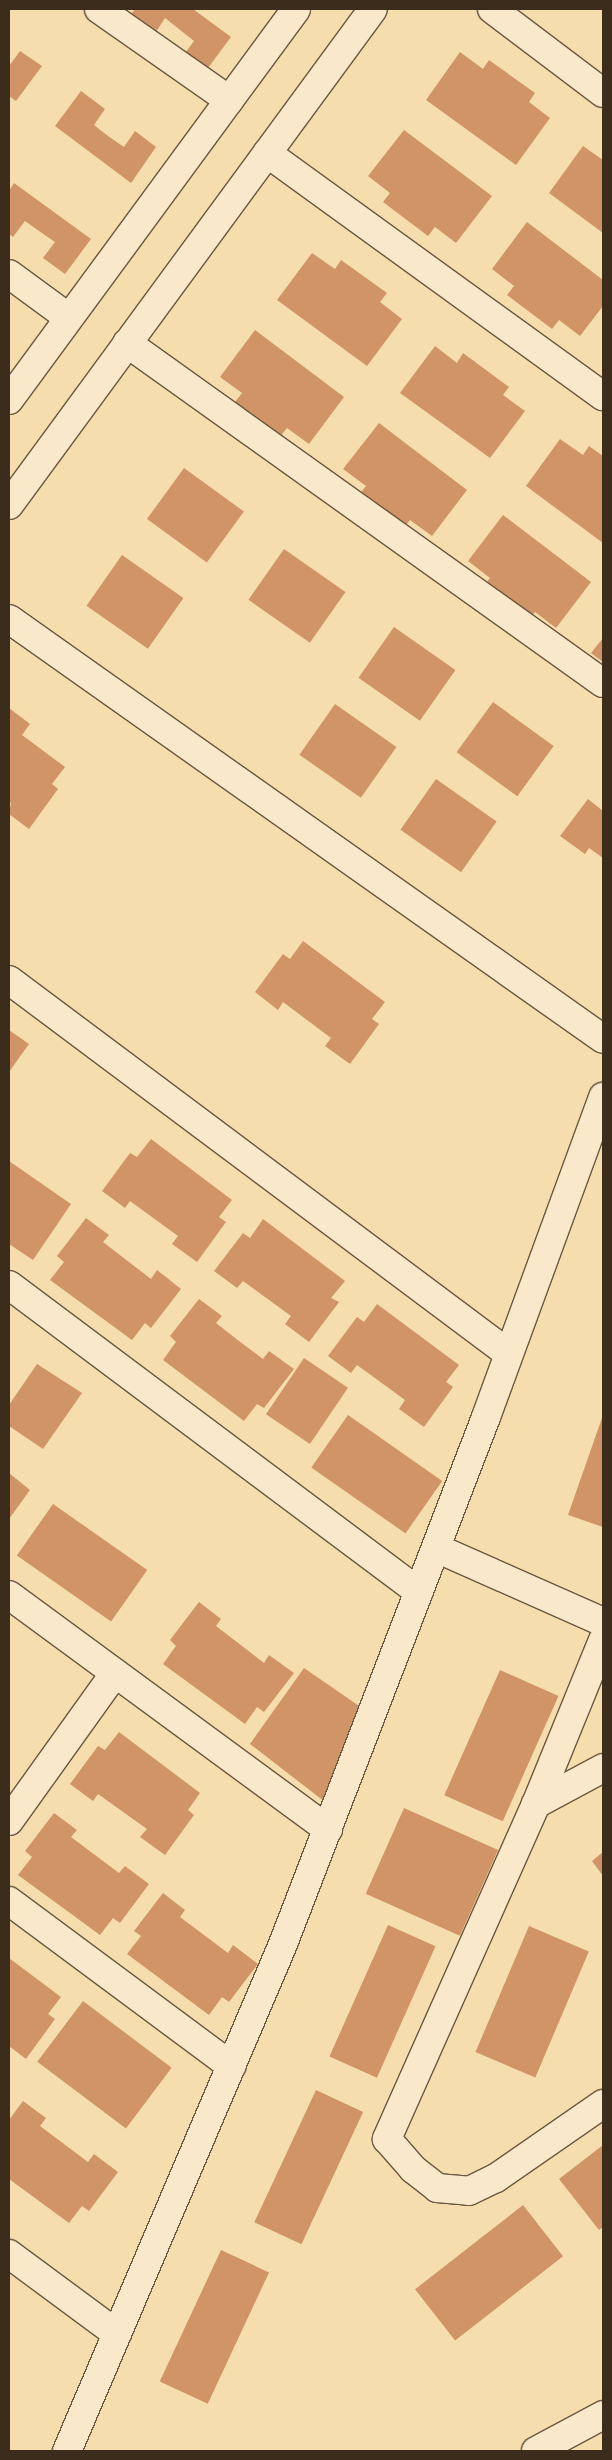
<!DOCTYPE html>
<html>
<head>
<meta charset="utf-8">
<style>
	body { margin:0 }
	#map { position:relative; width:612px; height:2460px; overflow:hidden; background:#f6ddad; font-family:"Sorts Mill Goudy",serif }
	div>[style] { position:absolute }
	.building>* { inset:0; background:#d19466; transform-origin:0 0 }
	.roads { filter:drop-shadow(1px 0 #6a5840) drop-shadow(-1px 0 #6a5840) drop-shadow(0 1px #6a5840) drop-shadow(0 -1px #6a5840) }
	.minor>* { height:28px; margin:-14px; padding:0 14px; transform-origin:14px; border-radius:14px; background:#f9e9ca }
	.tertiary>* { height:28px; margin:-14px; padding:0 14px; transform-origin:14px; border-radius:14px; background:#f9e9ca }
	span { translate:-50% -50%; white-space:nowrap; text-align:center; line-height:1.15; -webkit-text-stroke:4.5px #f9e9ca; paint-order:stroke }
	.frame { position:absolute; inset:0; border:10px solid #3c2c1c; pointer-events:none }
</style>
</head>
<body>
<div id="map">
	<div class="building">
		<div style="clip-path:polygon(135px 9px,193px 9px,231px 37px,205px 72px,183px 56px,194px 41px,165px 18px,154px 35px,129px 17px)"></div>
		<div style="clip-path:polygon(20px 51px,42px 66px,16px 101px,9px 96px,9px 66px)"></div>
		<div style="clip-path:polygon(460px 52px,483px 69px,489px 60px,535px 93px,529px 102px,550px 118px,516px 165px,426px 100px)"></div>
		<div style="clip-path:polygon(81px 91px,105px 109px,94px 125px,108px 136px,124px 147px,135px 131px,156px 147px,131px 183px,55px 126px)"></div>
		<div style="clip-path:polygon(404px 130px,492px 196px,456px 243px,435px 227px,428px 236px,383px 202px,390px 193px,368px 176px)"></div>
		<div style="clip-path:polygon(583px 146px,603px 160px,603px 233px,549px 193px)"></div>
		<div style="clip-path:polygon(14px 183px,91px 239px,65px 274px,43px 258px,55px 242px,39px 231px,25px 221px,13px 237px,9px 234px,9px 191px)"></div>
		<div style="clip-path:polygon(527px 222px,603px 280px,603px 306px,580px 336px,559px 320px,552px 329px,507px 295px,514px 286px,492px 269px)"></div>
		<div style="clip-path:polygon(312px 253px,335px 269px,341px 260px,387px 293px,380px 302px,402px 319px,367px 366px,277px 300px)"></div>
		<div style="clip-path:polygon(255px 330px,344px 397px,309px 444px,287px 428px,280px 437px,235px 402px,242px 393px,220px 377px)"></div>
		<div style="clip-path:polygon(435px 346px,457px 363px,463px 353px,509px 387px,503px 395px,525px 411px,490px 458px,400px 393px)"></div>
		<div style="clip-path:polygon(379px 423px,467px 490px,432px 536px,410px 520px,403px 529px,359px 495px,366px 486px,343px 469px)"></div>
		<div style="clip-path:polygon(560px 439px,583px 455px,589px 446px,603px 456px,603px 543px,526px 486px)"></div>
		<div style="left:184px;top:468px;width:74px;height:63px;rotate:36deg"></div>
		<div style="clip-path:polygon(503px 515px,591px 582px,556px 628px,535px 612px,528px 621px,483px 587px,490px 578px,468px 561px)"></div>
		<div style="left:284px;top:549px;width:75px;height:62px;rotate:35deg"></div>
		<div style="left:122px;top:555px;width:75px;height:62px;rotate:35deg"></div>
		<div style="left:394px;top:627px;width:75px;height:62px;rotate:35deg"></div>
		<div style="clip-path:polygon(603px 638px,603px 662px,591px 653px)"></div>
		<div style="left:493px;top:702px;width:75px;height:62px;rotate:36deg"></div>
		<div style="left:335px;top:704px;width:75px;height:62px;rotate:35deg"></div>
		<div style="clip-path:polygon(9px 708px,30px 724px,22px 735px,65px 767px,52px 784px,58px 789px,29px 829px,9px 814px,11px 803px,9px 801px)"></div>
		<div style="left:436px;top:779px;width:74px;height:62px;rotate:35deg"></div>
		<div style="clip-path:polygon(588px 799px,603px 811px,603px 858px,589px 848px,585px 854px,560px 836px)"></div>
		<div style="clip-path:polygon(303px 941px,385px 1002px,372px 1019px,379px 1024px,350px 1064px,325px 1046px,331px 1038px,283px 1002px,278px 1010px,255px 992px,283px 954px,290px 959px)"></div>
		<div style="clip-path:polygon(9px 1030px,29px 1044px,9px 1072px)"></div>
		<div style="clip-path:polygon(151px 1139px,232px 1200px,219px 1217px,226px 1222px,197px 1262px,172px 1244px,178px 1236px,130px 1201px,125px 1208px,102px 1191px,130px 1153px,137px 1157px)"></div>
		<div style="clip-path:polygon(9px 1161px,71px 1204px,33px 1260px,9px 1244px)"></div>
		<div style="clip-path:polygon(86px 1218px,109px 1235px,103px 1242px,151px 1279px,157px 1270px,181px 1289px,151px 1328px,145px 1323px,132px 1340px,50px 1280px,64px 1262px,57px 1256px)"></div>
		<div style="clip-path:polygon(263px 1219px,345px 1281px,331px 1298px,339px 1302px,309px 1342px,285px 1324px,291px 1316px,243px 1281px,237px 1288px,214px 1271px,243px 1233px,250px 1238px)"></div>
		<div style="clip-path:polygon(199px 1299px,222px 1316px,216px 1323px,239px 1341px,263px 1359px,269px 1351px,294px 1369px,264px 1408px,257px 1404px,244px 1421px,163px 1360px,176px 1342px,170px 1336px)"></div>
		<div style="clip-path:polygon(377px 1304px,459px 1365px,446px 1382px,453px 1387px,424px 1427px,399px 1409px,405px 1400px,357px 1365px,351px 1373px,328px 1356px,357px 1317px,364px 1322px)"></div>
		<div style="left:304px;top:1358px;width:53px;height:68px;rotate:34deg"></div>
		<div style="clip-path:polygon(37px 1364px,82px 1393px,43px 1449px,9px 1426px,9px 1405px)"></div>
		<div style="left:348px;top:1415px;width:115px;height:64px;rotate:35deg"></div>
		<div style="clip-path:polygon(603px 1415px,603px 1527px,568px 1515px)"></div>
		<div style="clip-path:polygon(9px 1473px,30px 1490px,9px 1519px)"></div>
		<div style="left:53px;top:1504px;width:115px;height:63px;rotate:35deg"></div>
		<div style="clip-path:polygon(199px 1602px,221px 1619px,216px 1626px,264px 1663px,269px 1655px,294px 1673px,264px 1712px,257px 1707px,245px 1724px,163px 1664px,176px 1646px,170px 1640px)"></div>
		<div style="clip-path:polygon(304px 1668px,365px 1710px,329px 1805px,250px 1744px)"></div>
		<div style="left:500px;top:1670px;width:64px;height:137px;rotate:24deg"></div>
		<div style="clip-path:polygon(119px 1732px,200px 1793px,188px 1810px,194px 1815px,165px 1855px,140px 1837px,147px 1829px,98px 1794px,93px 1801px,70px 1784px,98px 1746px,105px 1750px)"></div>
		<div style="left:404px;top:1808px;width:103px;height:94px;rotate:24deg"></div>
		<div style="clip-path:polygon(54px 1813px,77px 1830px,71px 1837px,119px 1873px,125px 1866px,149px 1884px,120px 1923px,113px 1918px,100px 1935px,18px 1875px,32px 1857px,25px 1851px)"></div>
		<div style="clip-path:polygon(603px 1852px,603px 1876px,592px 1861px)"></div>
		<div style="clip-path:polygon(163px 1893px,185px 1910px,180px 1917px,228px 1953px,233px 1945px,258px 1964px,229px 2002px,222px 1997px,209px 2015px,127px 1954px,141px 1936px,134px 1931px)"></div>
		<div style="left:388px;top:1925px;width:52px;height:144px;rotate:24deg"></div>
		<div style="left:529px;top:1926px;width:65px;height:137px;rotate:23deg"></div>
		<div style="clip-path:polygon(9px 1958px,61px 1997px,48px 2014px,55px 2019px,26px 2059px,9px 2046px)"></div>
		<div style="left:83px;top:2001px;width:111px;height:76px;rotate:37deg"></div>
		<div style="left:316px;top:2090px;width:52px;height:146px;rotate:25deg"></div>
		<div style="clip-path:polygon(23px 2101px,46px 2118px,40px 2126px,88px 2162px,94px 2154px,118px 2172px,89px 2211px,82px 2206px,69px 2223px,9px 2179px,9px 2120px)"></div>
		<div style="clip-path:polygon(603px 2145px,603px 2227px,599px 2230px,559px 2179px)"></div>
		<div style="left:523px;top:2205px;width:65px;height:137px;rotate:52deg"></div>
		<div style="left:221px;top:2250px;width:53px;height:145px;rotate:25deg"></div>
	</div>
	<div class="roads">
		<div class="minor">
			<div style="left:99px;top:9px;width:159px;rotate:35deg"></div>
			<div style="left:492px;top:9px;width:139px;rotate:37.1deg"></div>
			<div style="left:267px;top:153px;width:415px;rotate:35.9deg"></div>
			<div style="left:9px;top:274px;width:74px;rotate:36.3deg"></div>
			<div style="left:127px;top:343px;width:585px;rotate:35.54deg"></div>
			<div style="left:9px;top:619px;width:727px;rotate:35.26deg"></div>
			<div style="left:9px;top:980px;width:624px;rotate:36.8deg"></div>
			<div style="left:9px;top:1285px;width:512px;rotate:36.83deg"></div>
			<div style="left:436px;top:1548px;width:183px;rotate:23.9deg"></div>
			<div style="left:9px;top:1595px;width:396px;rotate:36.3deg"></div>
			<div style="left:603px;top:1640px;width:177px;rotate:112.2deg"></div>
			<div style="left:536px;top:1804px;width:367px;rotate:114deg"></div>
			<div style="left:387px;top:2139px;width:40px;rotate:49deg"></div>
			<div style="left:413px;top:2169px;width:31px;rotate:38deg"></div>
			<div style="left:437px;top:2188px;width:32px;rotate:5deg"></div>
			<div style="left:469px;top:2191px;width:30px;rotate:-26deg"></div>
			<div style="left:496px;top:2178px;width:130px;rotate:-34.7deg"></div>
			<div style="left:536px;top:1804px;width:76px;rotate:-28.2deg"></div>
			<div style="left:9px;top:1821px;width:182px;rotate:-54.4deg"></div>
			<div style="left:9px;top:1901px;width:277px;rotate:36.6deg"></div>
			<div style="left:9px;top:2254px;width:134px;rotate:36.5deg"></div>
			<div style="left:67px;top:2451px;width:551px;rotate:-66.92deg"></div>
			<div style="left:283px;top:1944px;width:565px;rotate:-68.93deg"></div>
			<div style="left:486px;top:1417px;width:341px;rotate:-69.9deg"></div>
			<div style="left:536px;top:2451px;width:76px;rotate:-28.2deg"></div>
		</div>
		<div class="tertiary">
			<div style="left:9px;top:400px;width:485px;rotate:-53.7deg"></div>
			<div style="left:9px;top:505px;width:615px;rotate:-53.73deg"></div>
		</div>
	</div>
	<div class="frame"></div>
</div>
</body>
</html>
